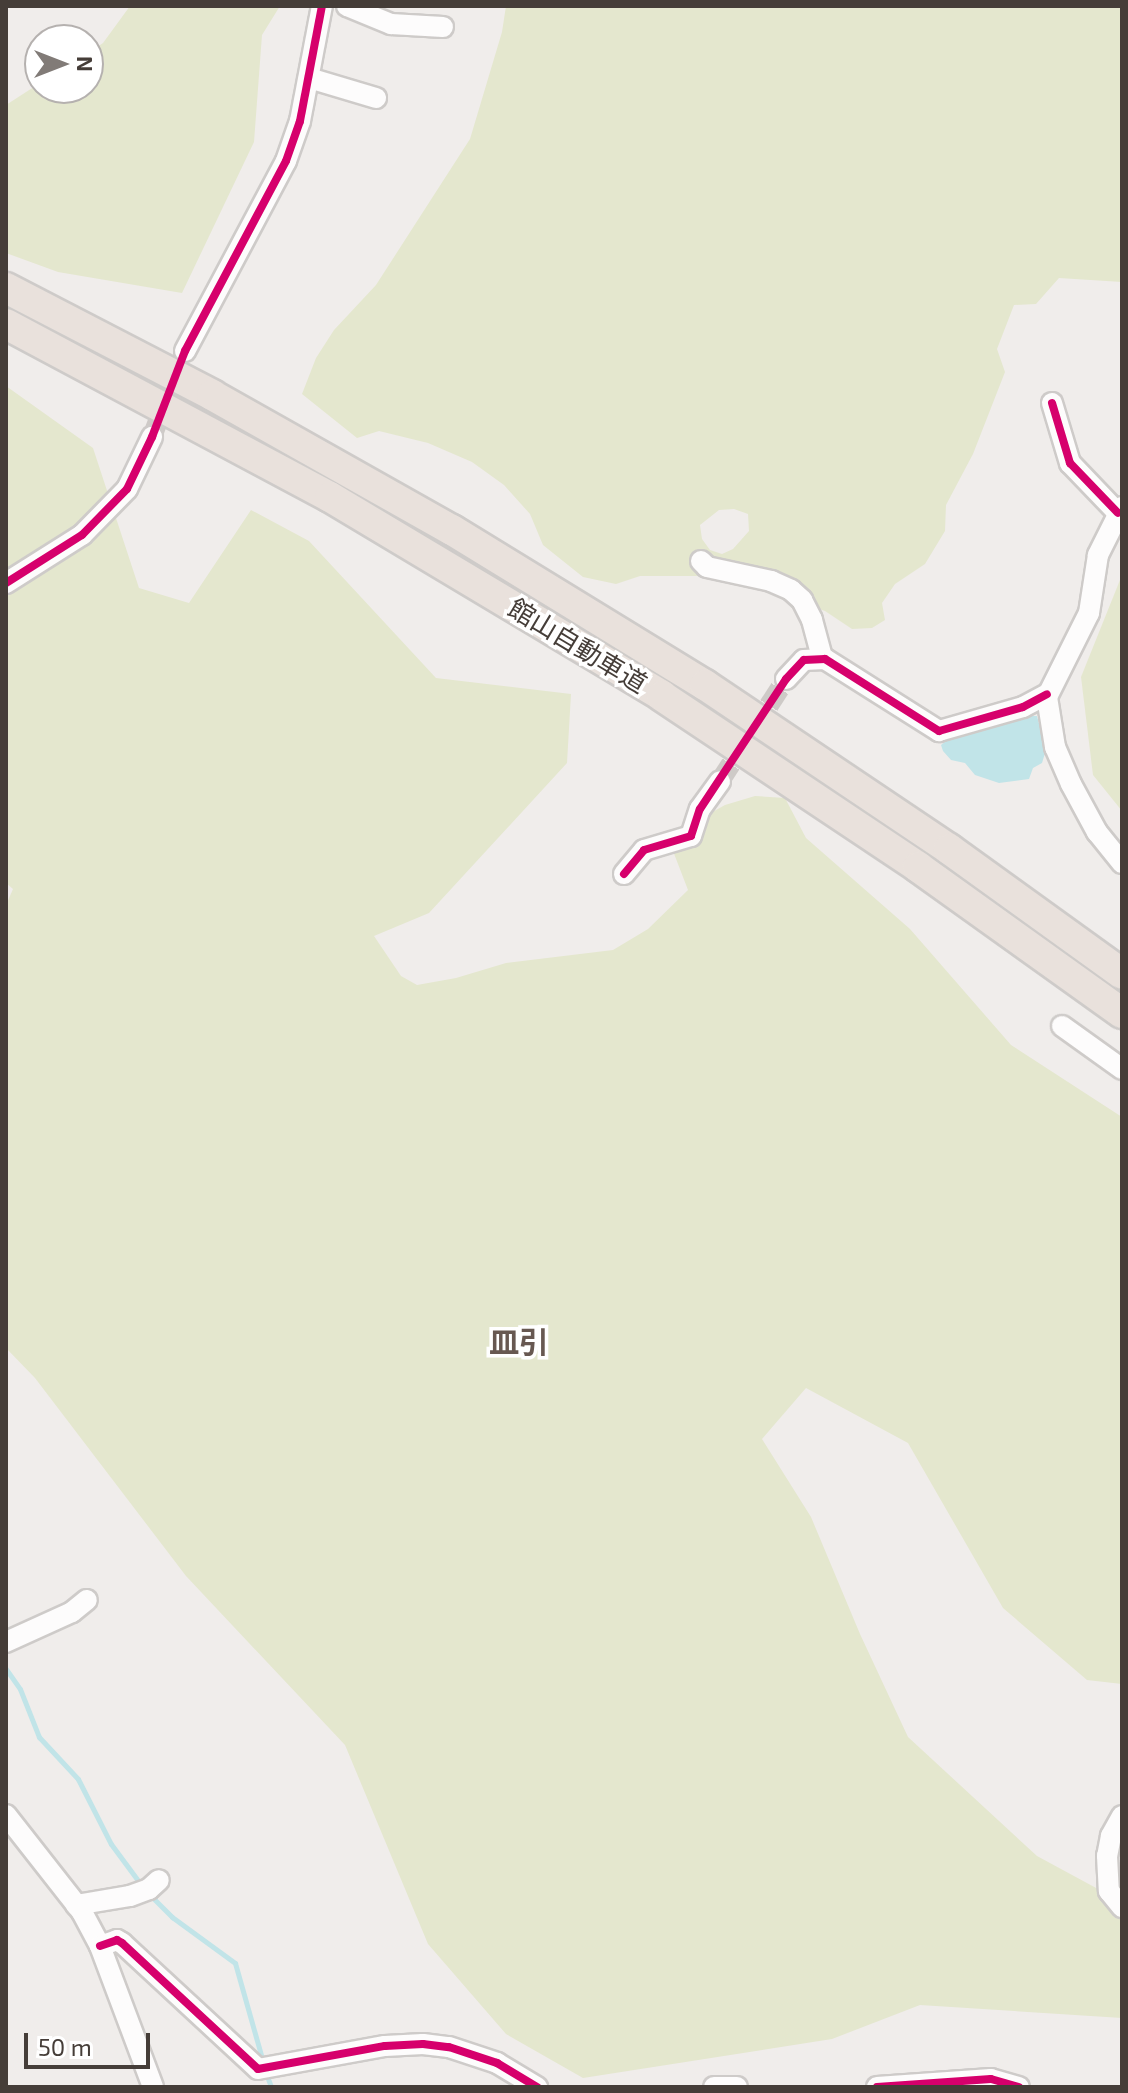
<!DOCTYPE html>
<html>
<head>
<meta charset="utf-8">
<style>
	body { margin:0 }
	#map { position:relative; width:1128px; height:2093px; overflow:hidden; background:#f0edeb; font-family:"Exo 2","Noto Sans JP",sans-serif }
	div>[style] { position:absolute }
	.green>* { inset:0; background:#e4e7ce }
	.water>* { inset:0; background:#c1e4e8 }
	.stream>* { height:5px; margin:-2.5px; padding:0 2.5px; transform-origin:2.5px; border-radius:2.5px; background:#c1e4e8 }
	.minor-tunnel>* { height:20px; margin-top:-10px; transform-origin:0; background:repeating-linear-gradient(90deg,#cecac7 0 20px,transparent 0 30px) }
	.roads { filter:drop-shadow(2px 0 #cecbc9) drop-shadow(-2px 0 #cecbc9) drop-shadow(0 2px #cecbc9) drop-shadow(0 -2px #cecbc9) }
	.minor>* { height:20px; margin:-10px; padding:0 10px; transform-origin:10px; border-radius:10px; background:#fdfcfc }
	.highway>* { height:30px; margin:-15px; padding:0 15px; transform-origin:15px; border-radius:15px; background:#e9e1dc }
	.cycleway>* { height:8px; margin:-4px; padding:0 4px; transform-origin:4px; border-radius:4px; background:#d6006c }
	span { translate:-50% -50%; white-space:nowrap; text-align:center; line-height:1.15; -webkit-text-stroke:7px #fff; paint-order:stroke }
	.street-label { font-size:26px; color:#453d38 }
	.quarter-label { font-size:30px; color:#675851; font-weight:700 }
	.frame { position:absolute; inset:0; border:8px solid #453d38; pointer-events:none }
	.north { position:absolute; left:24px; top:24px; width:80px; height:80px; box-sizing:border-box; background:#fff; border:2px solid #b5b1af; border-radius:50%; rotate:90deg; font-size:22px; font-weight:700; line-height:32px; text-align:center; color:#453d38 }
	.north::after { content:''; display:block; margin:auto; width:28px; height:36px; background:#817b77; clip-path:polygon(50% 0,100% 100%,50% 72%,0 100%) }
	.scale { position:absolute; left:24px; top:2033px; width:126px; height:36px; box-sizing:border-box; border:4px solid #453d38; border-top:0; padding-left:10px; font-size:24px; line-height:28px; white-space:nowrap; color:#453d38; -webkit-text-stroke:6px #fff; paint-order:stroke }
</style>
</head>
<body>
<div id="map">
	<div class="green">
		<div style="clip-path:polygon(130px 6px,280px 6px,262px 35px,254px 142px,182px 293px,58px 272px,6px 253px,6px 105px,40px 83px,40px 88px,88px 88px,88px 53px,103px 43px)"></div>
		<div style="clip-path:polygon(evenodd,506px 6px,1122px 6px,1122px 282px,1059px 278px,1036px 304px,1014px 305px,997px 349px,1005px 372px,973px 454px,946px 505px,945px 531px,925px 564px,895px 584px,882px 603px,885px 620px,872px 628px,852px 629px,825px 611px,762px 589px,697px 576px,640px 576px,616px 584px,583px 577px,543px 545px,530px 514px,504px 485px,472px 462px,428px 443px,379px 431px,357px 438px,302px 394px,316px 358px,334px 330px,376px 285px,470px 139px,502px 32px,506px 6px,734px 509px,748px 514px,749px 531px,733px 549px,722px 554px,710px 550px,702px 539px,700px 525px,719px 510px,734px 509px)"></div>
		<div style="clip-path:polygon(6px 386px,93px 448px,139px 588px,189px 603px,251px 510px,309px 541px,436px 678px,571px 694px,567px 763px,429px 913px,374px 936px,401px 976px,417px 985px,456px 978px,506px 963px,613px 950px,648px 929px,688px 890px,673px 851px,707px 815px,725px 805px,755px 796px,785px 798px,806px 838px,910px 929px,1011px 1045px,1122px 1117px,1122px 1684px,1087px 1680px,1003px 1608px,908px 1443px,806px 1388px,762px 1439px,811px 1517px,860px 1634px,908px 1737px,1037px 1856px,1122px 1902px,1122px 2018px,920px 2005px,832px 2039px,583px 2078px,506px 2034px,428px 1944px,345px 1745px,186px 1576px,35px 1378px,6px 1348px,6px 905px,13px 889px,6px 883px)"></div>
		<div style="clip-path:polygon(1122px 575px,1122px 811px,1093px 775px,1081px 677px)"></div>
	</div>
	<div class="water">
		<div style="clip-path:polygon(1027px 716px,1037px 716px,1046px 750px,1042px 763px,1033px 768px,1029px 779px,999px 783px,975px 775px,965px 763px,951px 760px,943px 751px,941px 745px,946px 741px)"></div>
	</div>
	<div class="stream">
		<div style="left:6px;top:1669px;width:24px;rotate:55deg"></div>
		<div style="left:20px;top:1689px;width:52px;rotate:68.4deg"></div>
		<div style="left:39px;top:1737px;width:57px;rotate:47.1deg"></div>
		<div style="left:78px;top:1779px;width:73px;rotate:63.1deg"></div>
		<div style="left:111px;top:1844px;width:52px;rotate:53.6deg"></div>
		<div style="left:149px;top:1894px;width:33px;rotate:45deg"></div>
		<div style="left:172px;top:1917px;width:78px;rotate:36.1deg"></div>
		<div style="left:235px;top:1963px;width:103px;rotate:74.2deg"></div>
		<div style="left:265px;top:2071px;width:17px;rotate:69deg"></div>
	</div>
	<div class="minor-tunnel">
		<div style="left:152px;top:437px;width:76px;rotate:-69.2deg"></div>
		<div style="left:720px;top:781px;width:121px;rotate:-57.1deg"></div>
	</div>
	<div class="roads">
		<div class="minor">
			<div style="left:347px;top:6px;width:48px;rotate:22.2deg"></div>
			<div style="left:391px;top:24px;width:52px;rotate:3.3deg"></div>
			<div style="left:309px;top:78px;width:70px;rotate:16.6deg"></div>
			<div style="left:185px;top:351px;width:215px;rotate:-62deg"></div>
			<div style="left:286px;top:161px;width:42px;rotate:-70.7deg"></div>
			<div style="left:300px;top:121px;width:117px;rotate:-79.2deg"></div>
			<div style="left:1052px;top:403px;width:63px;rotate:73.3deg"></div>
			<div style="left:1070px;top:463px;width:69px;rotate:46.2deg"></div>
			<div style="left:1122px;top:507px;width:54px;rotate:116.6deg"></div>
			<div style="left:1098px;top:555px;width:59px;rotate:98.8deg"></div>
			<div style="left:1089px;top:613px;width:94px;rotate:116.6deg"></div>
			<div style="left:1047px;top:697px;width:51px;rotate:80.9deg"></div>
			<div style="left:1055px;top:747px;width:40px;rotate:66.6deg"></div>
			<div style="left:1071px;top:784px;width:55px;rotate:61.6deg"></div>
			<div style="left:1097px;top:832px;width:40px;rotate:51deg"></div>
			<div style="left:701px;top:561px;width:8px;rotate:45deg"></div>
			<div style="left:707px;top:567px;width:66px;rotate:12.3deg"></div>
			<div style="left:771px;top:581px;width:22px;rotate:24deg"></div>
			<div style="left:791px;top:590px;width:15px;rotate:42deg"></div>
			<div style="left:802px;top:600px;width:22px;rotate:63deg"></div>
			<div style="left:812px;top:620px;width:39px;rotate:75deg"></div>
			<div style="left:6px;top:583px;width:90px;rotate:-32.3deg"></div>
			<div style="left:82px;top:535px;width:64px;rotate:-45.6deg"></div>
			<div style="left:127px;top:489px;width:58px;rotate:-64.3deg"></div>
			<div style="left:786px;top:679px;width:26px;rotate:-47deg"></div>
			<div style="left:804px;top:660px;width:21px;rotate:-3deg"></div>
			<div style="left:825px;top:659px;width:135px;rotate:32.3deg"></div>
			<div style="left:939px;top:731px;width:87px;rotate:-15.9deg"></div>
			<div style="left:1023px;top:707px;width:27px;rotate:-28deg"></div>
			<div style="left:624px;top:874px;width:31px;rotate:-50deg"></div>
			<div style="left:644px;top:850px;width:49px;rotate:-16.6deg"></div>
			<div style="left:691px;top:836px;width:28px;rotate:-72deg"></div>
			<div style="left:700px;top:809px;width:34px;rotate:-54deg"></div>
			<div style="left:1062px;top:1026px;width:74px;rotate:35.6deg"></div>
			<div style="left:6px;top:1642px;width:72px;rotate:-24.4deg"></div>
			<div style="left:72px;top:1612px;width:19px;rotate:-39deg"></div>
			<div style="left:6px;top:1815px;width:123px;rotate:51.9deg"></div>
			<div style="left:82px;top:1912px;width:38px;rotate:62deg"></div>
			<div style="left:100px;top:1946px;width:151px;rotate:69.4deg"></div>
			<div style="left:1122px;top:1816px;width:23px;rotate:119deg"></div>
			<div style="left:1111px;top:1836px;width:20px;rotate:101deg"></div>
			<div style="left:1107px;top:1856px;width:35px;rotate:87deg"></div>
			<div style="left:1109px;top:1891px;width:21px;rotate:51deg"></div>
			<div style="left:76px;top:1905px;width:55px;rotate:-9.5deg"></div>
			<div style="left:130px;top:1896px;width:20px;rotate:-20deg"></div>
			<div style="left:149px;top:1889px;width:13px;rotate:-42deg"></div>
			<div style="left:100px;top:1946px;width:18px;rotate:-19deg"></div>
			<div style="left:117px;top:1940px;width:6px;rotate:31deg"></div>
			<div style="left:122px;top:1943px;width:185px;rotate:42.8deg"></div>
			<div style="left:258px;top:2069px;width:129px;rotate:-10.3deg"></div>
			<div style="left:385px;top:2046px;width:38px;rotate:-3deg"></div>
			<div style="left:423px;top:2044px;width:26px;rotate:7deg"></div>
			<div style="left:449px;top:2047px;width:51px;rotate:18.4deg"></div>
			<div style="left:497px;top:2063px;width:47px;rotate:31deg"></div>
			<div style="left:714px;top:2087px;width:23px"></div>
			<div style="left:877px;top:2087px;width:114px;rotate:-4deg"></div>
			<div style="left:991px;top:2079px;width:29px;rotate:16deg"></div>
		</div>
		<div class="highway">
			<div style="left:6px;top:288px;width:232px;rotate:27.4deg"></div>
			<div style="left:212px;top:395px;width:275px;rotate:29.4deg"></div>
			<div style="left:452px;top:530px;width:297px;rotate:31.5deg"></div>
			<div style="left:705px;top:685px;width:294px;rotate:33.9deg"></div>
			<div style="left:949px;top:849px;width:213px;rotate:35.8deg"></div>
			<div style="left:6px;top:324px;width:367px;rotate:28.1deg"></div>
			<div style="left:330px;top:497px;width:387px;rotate:30.9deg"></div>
			<div style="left:662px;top:696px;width:308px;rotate:33.7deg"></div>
			<div style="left:918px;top:867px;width:251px;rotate:35.6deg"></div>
		</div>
	</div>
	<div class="cycleway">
		<div style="left:1052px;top:403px;width:63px;rotate:73.3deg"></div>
		<div style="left:1070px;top:463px;width:69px;rotate:46.2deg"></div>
		<div style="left:6px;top:583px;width:90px;rotate:-32.3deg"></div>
		<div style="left:82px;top:535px;width:64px;rotate:-45.6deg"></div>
		<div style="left:127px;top:489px;width:58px;rotate:-64.3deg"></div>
		<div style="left:152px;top:437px;width:92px;rotate:-69deg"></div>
		<div style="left:185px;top:351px;width:215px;rotate:-62deg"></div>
		<div style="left:286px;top:161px;width:42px;rotate:-70.7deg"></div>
		<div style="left:300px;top:121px;width:117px;rotate:-79.2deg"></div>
		<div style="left:624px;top:874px;width:31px;rotate:-50deg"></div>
		<div style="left:644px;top:850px;width:49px;rotate:-16.6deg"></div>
		<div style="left:691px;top:836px;width:28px;rotate:-72deg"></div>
		<div style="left:700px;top:809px;width:156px;rotate:-56.5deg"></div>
		<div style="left:786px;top:679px;width:26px;rotate:-47deg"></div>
		<div style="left:804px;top:660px;width:21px;rotate:-3deg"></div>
		<div style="left:825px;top:659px;width:135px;rotate:32.3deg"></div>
		<div style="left:939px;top:731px;width:87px;rotate:-15.9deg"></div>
		<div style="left:1023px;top:707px;width:27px;rotate:-28deg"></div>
		<div style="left:100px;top:1946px;width:18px;rotate:-19deg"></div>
		<div style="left:117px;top:1940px;width:6px;rotate:31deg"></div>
		<div style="left:122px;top:1943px;width:185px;rotate:42.8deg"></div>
		<div style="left:258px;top:2069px;width:129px;rotate:-10.3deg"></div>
		<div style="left:385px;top:2046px;width:38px;rotate:-3deg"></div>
		<div style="left:423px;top:2044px;width:26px;rotate:7deg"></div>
		<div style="left:449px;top:2047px;width:51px;rotate:18.4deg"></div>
		<div style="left:497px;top:2063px;width:47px;rotate:31deg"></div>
		<div style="left:877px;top:2087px;width:114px;rotate:-4deg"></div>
		<div style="left:991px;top:2079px;width:29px;rotate:16deg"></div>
	</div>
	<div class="street-label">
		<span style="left:578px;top:645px;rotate:31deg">館山自動車道</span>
	</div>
	<div class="quarter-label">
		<span style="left:519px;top:1341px">皿引</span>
	</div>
	<div class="frame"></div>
	<div class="north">N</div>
	<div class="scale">50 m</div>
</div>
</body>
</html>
